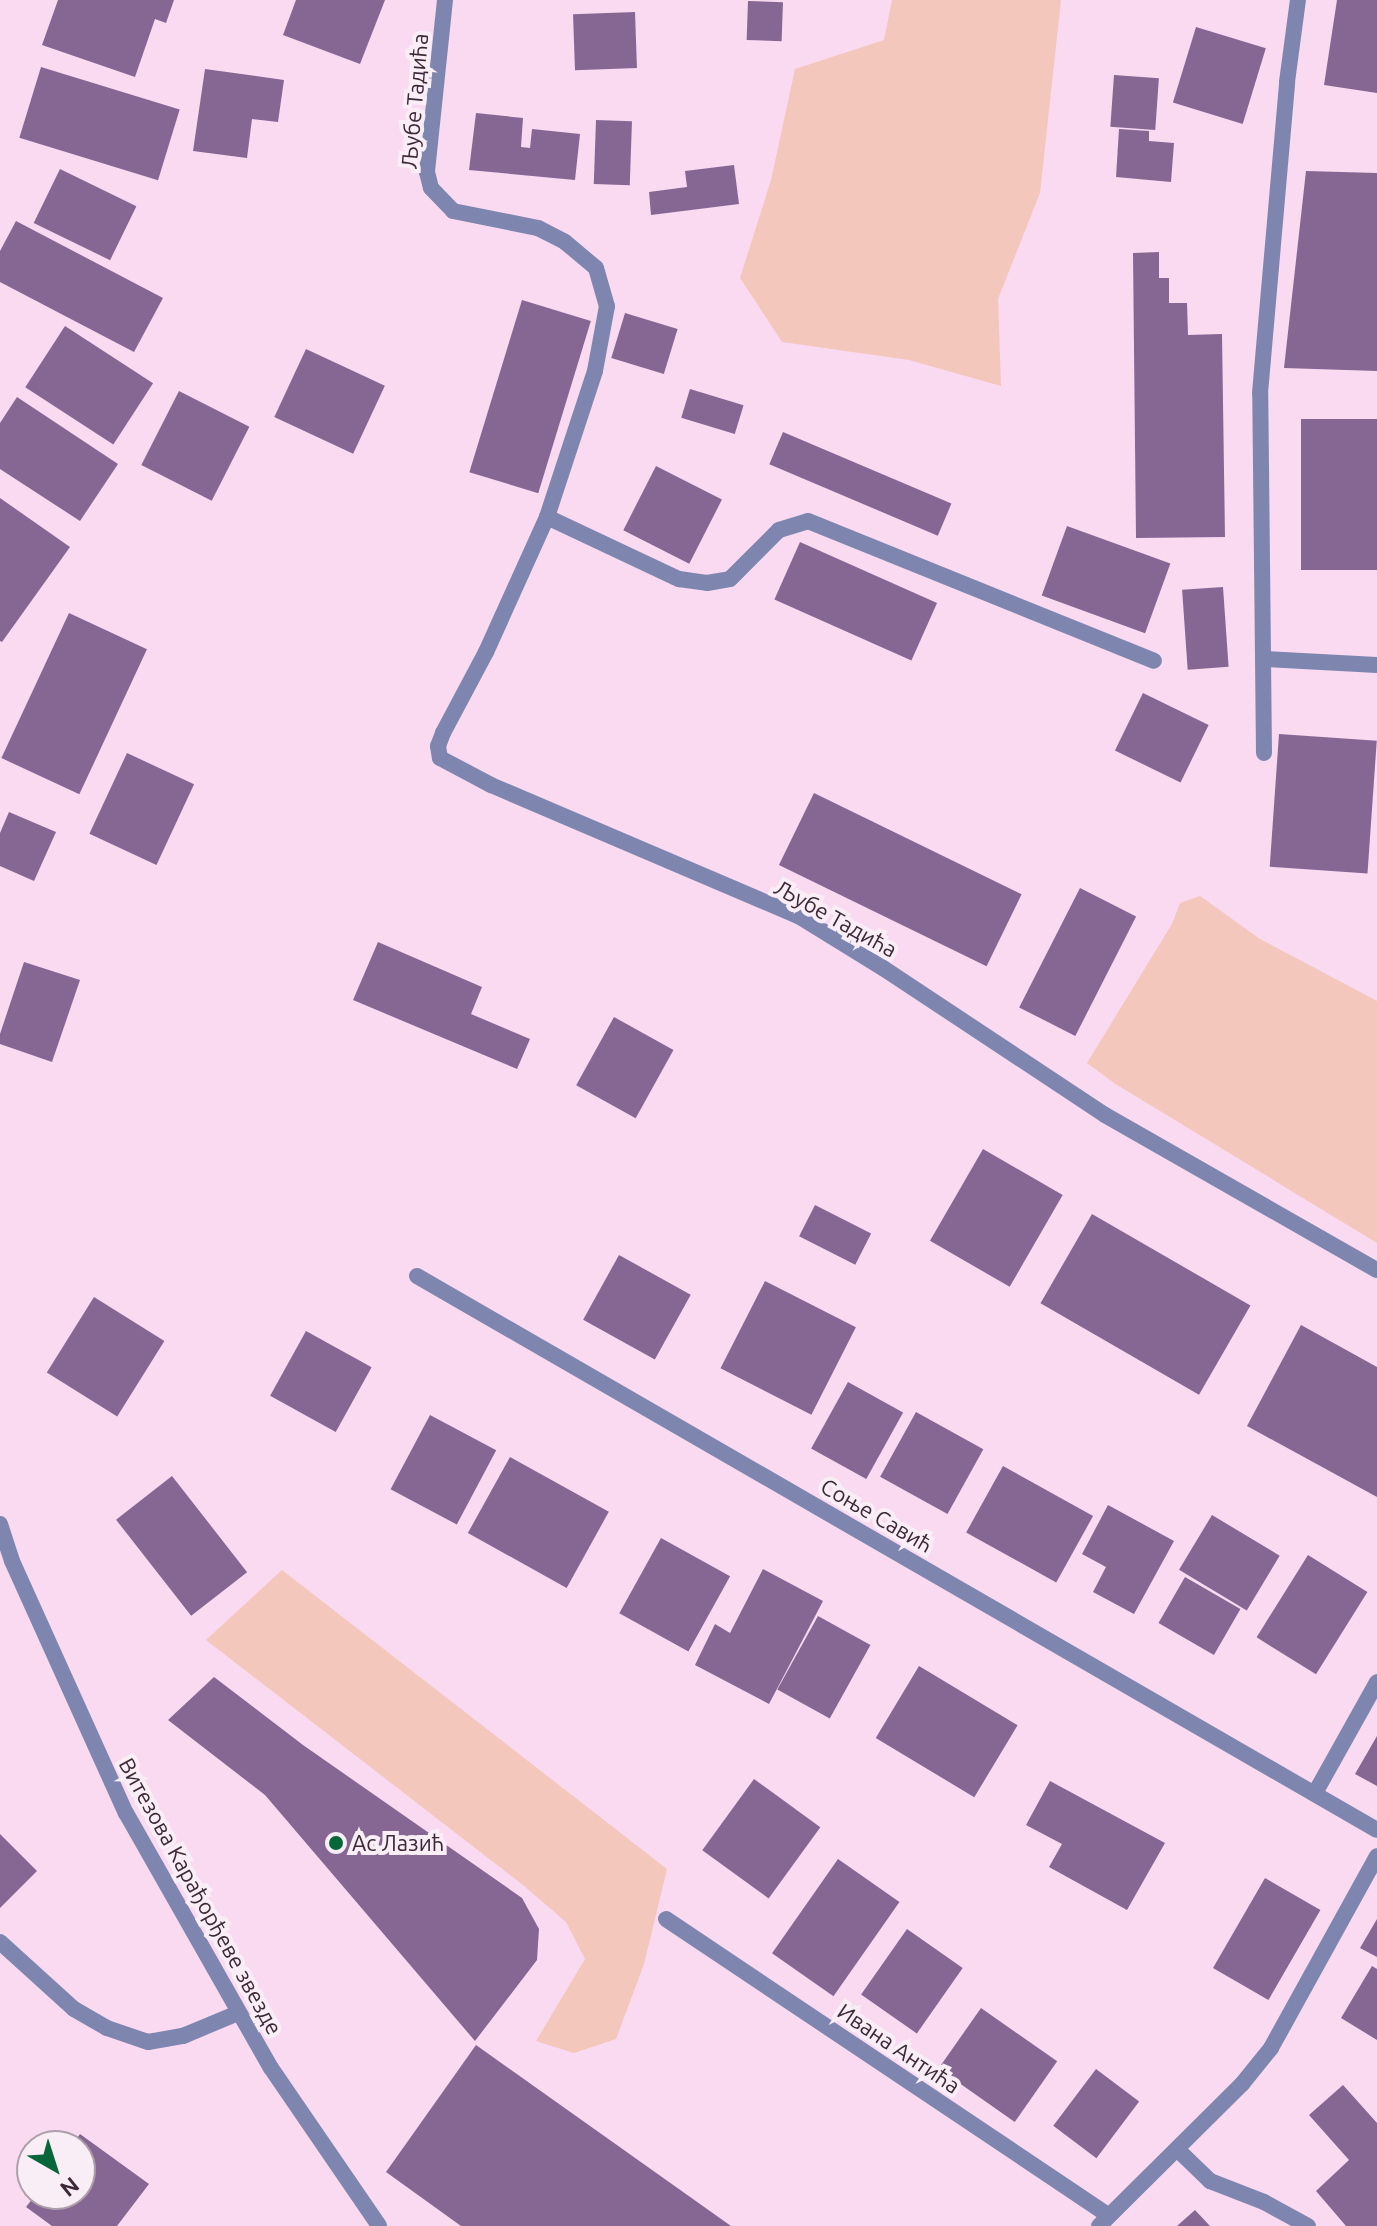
<!DOCTYPE html>
<html>
<head>
<meta charset="utf-8">
<style>
	body { margin:0 }
	#map { position:relative; width:1377px; height:2226px; overflow:hidden; background:#f9daf1; font-family:Ubuntu,sans-serif }
	div>[style] { position:absolute }
	.green>* { inset:0; background:#f3c7bb }
	.building>* { inset:0; background:#866794; transform-origin:0 0 }
	.service>* { height:16px; margin:-8px; padding:0 8px; transform-origin:8px; border-radius:8px; background:#7e86af }
	.minor>* { height:16px; margin:-8px; padding:0 8px; transform-origin:8px; border-radius:8px; background:#7e86af }
	.dots>* { width:22px; height:22px; translate:-50% -50%; box-sizing:border-box; border:4px solid #f9eef6; border-radius:50% }
	span { translate:-50% -50%; white-space:nowrap; text-align:center; line-height:1.15; -webkit-text-stroke:8px #f9eef6; paint-order:stroke }
	.street-label { font-size:22px; color:#3c2837 }
	.poi-label { font-size:22px; color:#3c2837 }
	.left { translate:0 -50%; text-align:left }
	.north { position:absolute; left:16px; top:2130px; width:80px; height:80px; box-sizing:border-box; background:#f9eef6; border:2px solid #ad9faa; border-radius:50%; rotate:141deg; font-size:22px; font-weight:700; line-height:32px; text-align:center; color:#3c2837 }
	.north::after { content:''; display:block; margin:auto; width:28px; height:36px; background:#07663a; clip-path:polygon(50% 0,100% 100%,50% 72%,0 100%) }
</style>
</head>
<body>
<div id="map">
	<div class="green">
		<div style="clip-path:polygon(892px 0,1061px 0,1040px 193px,998px 299px,1001px 386px,909px 360px,782px 342px,740px 278px,771px 180px,795px 69px,884px 40px)"></div>
		<div style="clip-path:polygon(1200px 896px,1260px 939px,1377px 1001px,1377px 1243px,1114px 1083px,1087px 1063px,1172px 924px,1180px 903px)"></div>
		<div style="clip-path:polygon(282px 1570px,667px 1869px,644px 1964px,616px 2039px,574px 2053px,536px 2041px,585px 1959px,566px 1922px,523px 1885px,206px 1640px)"></div>
	</div>
	<div class="building">
		<div style="clip-path:polygon(58px 0,174px 0,166px 23px,155px 19px,135px 77px,42px 45px)"></div>
		<div style="clip-path:polygon(296px 0,385px 0,360px 64px,283px 35px)"></div>
		<div style="clip-path:polygon(1337px 0,1377px 0,1377px 93px,1324px 85px)"></div>
		<div style="left:748px;top:1px;width:35px;height:39px;rotate:2deg"></div>
		<div style="left:635px;top:12px;width:56px;height:62px;rotate:88deg"></div>
		<div style="left:1196px;top:27px;width:73px;height:79px;rotate:17deg"></div>
		<div style="left:41px;top:67px;width:145px;height:74px;rotate:17deg"></div>
		<div style="clip-path:polygon(205px 69px,284px 80px,278px 122px,252px 119px,247px 158px,193px 151px)"></div>
		<div style="left:1114px;top:75px;width:45px;height:52px;rotate:4deg"></div>
		<div style="clip-path:polygon(476px 113px,523px 118px,521px 147px,530px 148px,532px 129px,580px 134px,575px 180px,469px 170px)"></div>
		<div style="left:596px;top:120px;width:36px;height:64px;rotate:2deg"></div>
		<div style="clip-path:polygon(1119px 129px,1149px 131px,1149px 141px,1174px 143px,1171px 182px,1116px 177px)"></div>
		<div style="clip-path:polygon(734px 165px,739px 204px,651px 215px,649px 192px,687px 187px,685px 171px)"></div>
		<div style="left:60px;top:169px;width:85px;height:60px;rotate:26deg"></div>
		<div style="clip-path:polygon(1306px 171px,1377px 173px,1377px 371px,1284px 368px)"></div>
		<div style="clip-path:polygon(16px 221px,163px 298px,134px 352px,0 282px,0 251px)"></div>
		<div style="clip-path:polygon(1159px 252px,1159px 278px,1169px 278px,1169px 303px,1187px 303px,1188px 335px,1222px 334px,1225px 537px,1136px 538px,1133px 253px)"></div>
		<div style="left:522px;top:300px;width:72px;height:180px;rotate:17deg"></div>
		<div style="left:625px;top:313px;width:55px;height:47px;rotate:17deg"></div>
		<div style="left:65px;top:326px;width:105px;height:73px;rotate:33deg"></div>
		<div style="left:306px;top:349px;width:87px;height:75px;rotate:25deg"></div>
		<div style="left:690px;top:389px;width:56px;height:30px;rotate:17deg"></div>
		<div style="left:179px;top:391px;width:79px;height:83px;rotate:27deg"></div>
		<div style="clip-path:polygon(17px 397px,118px 464px,80px 521px,0 469px,0 423px)"></div>
		<div style="left:1301px;top:419px;width:76px;height:151px"></div>
		<div style="left:783px;top:432px;width:183px;height:35px;rotate:23deg"></div>
		<div style="left:656px;top:466px;width:74px;height:72px;rotate:27deg"></div>
		<div style="clip-path:polygon(0 498px,70px 547px,2px 642px,0 641px)"></div>
		<div style="left:1067px;top:526px;width:110px;height:74px;rotate:20deg"></div>
		<div style="left:800px;top:542px;width:150px;height:63px;rotate:24deg"></div>
		<div style="left:1223px;top:587px;width:80px;height:41px;rotate:86deg"></div>
		<div style="left:69px;top:613px;width:86px;height:160px;rotate:25deg"></div>
		<div style="left:1143px;top:693px;width:73px;height:64px;rotate:26deg"></div>
		<div style="left:1279px;top:734px;width:98px;height:133px;rotate:4deg"></div>
		<div style="left:127px;top:753px;width:74px;height:89px;rotate:25deg"></div>
		<div style="left:814px;top:793px;width:231px;height:80px;rotate:26deg"></div>
		<div style="clip-path:polygon(9px 812px,56px 832px,34px 881px,0 866px,0 833px)"></div>
		<div style="left:1080px;top:888px;width:63px;height:134px;rotate:27deg"></div>
		<div style="clip-path:polygon(378px 942px,482px 987px,471px 1014px,530px 1039px,517px 1069px,353px 1000px)"></div>
		<div style="clip-path:polygon(24px 962px,80px 980px,52px 1062px,0 1044px,0 1034px)"></div>
		<div style="left:614px;top:1017px;width:68px;height:78px;rotate:29deg"></div>
		<div style="left:983px;top:1149px;width:92px;height:106px;rotate:30deg"></div>
		<div style="left:815px;top:1205px;width:63px;height:35px;rotate:27deg"></div>
		<div style="left:1092px;top:1214px;width:183px;height:103px;rotate:30deg"></div>
		<div style="left:619px;top:1255px;width:82px;height:74px;rotate:29deg"></div>
		<div style="left:765px;top:1281px;width:102px;height:98px;rotate:27deg"></div>
		<div style="left:94px;top:1297px;width:83px;height:89px;rotate:32deg"></div>
		<div style="clip-path:polygon(1301px 1325px,1377px 1367px,1377px 1497px,1247px 1426px)"></div>
		<div style="left:306px;top:1331px;width:75px;height:74px;rotate:29deg"></div>
		<div style="left:848px;top:1382px;width:63px;height:76px;rotate:29deg"></div>
		<div style="left:916px;top:1412px;width:77px;height:74px;rotate:29deg"></div>
		<div style="left:430px;top:1415px;width:75px;height:84px;rotate:28deg"></div>
		<div style="left:510px;top:1457px;width:113px;height:87px;rotate:29deg"></div>
		<div style="left:1003px;top:1466px;width:103px;height:76px;rotate:29deg"></div>
		<div style="left:172px;top:1476px;width:122px;height:71px;rotate:52deg"></div>
		<div style="clip-path:polygon(1108px 1505px,1174px 1541px,1134px 1614px,1093px 1592px,1106px 1567px,1082px 1554px)"></div>
		<div style="left:1212px;top:1515px;width:79px;height:64px;rotate:31deg"></div>
		<div style="left:661px;top:1538px;width:79px;height:86px;rotate:29deg"></div>
		<div style="left:1308px;top:1555px;width:70px;height:97px;rotate:32deg"></div>
		<div style="clip-path:polygon(763px 1569px,823px 1601px,769px 1704px,695px 1665px,715px 1624px,730px 1633px)"></div>
		<div style="left:1185px;top:1577px;width:64px;height:53px;rotate:30deg"></div>
		<div style="left:818px;top:1616px;width:60px;height:84px;rotate:29deg"></div>
		<div style="left:919px;top:1666px;width:115px;height:84px;rotate:31deg"></div>
		<div style="clip-path:polygon(214px 1677px,303px 1745px,522px 1898px,539px 1929px,537px 1960px,475px 2041px,265px 1795px,168px 1720px)"></div>
		<div style="clip-path:polygon(1377px 1736px,1377px 1786px,1355px 1774px)"></div>
		<div style="left:754px;top:1779px;width:82px;height:88px;rotate:36deg"></div>
		<div style="clip-path:polygon(1050px 1781px,1165px 1843px,1127px 1910px,1049px 1867px,1062px 1844px,1026px 1825px)"></div>
		<div style="clip-path:polygon(0 1834px,37px 1871px,0 1908px)"></div>
		<div style="left:838px;top:1859px;width:75px;height:115px;rotate:35deg"></div>
		<div style="left:1265px;top:1878px;width:64px;height:104px;rotate:30deg"></div>
		<div style="clip-path:polygon(1377px 1919px,1377px 1957px,1360px 1948px)"></div>
		<div style="left:907px;top:1929px;width:68px;height:80px;rotate:35deg"></div>
		<div style="clip-path:polygon(1372px 1966px,1377px 1969px,1377px 2040px,1341px 2018px)"></div>
		<div style="left:981px;top:2008px;width:93px;height:74px;rotate:35deg"></div>
		<div style="clip-path:polygon(476px 2045px,731px 2226px,461px 2226px,386px 2172px)"></div>
		<div style="left:1096px;top:2069px;width:54px;height:71px;rotate:37deg"></div>
		<div style="clip-path:polygon(1343px 2085px,1377px 2123px,1377px 2226px,1346px 2226px,1316px 2191px,1349px 2160px,1309px 2115px)"></div>
		<div style="clip-path:polygon(80px 2134px,149px 2184px,117px 2226px,52px 2226px,26px 2207px,36px 2194px,80px 2194px,80px 2146px,71px 2146px)"></div>
		<div style="clip-path:polygon(1195px 2210px,1210px 2226px,1177px 2226px)"></div>
	</div>
	<div class="service">
		<div style="left:547px;top:517px;width:146px;rotate:25.2deg"></div>
		<div style="left:679px;top:579px;width:28px;rotate:8deg"></div>
		<div style="left:707px;top:583px;width:23px;rotate:-10deg"></div>
		<div style="left:730px;top:579px;width:69px;rotate:-45deg"></div>
		<div style="left:779px;top:530px;width:30px;rotate:-17deg"></div>
		<div style="left:808px;top:521px;width:373px;rotate:22deg"></div>
		<div style="left:1264px;top:659px;width:113px;rotate:3deg"></div>
		<div style="left:1264px;top:753px;width:360px;rotate:-90.6deg"></div>
		<div style="left:1260px;top:393px;width:312px;rotate:-85deg"></div>
		<div style="left:1287px;top:82px;width:83px;rotate:-82.4deg"></div>
		<div style="left:1315px;top:1793px;width:127px;rotate:-60.8deg"></div>
	</div>
	<div class="minor">
		<div style="left:445px;top:0;width:173px;rotate:96deg"></div>
		<div style="left:427px;top:172px;width:16px;rotate:76deg"></div>
		<div style="left:431px;top:188px;width:32px;rotate:46deg"></div>
		<div style="left:453px;top:211px;width:87px;rotate:11.3deg"></div>
		<div style="left:538px;top:228px;width:30px;rotate:27deg"></div>
		<div style="left:565px;top:242px;width:40px;rotate:40deg"></div>
		<div style="left:596px;top:268px;width:40px;rotate:74deg"></div>
		<div style="left:607px;top:306px;width:66px;rotate:100.5deg"></div>
		<div style="left:595px;top:371px;width:154px;rotate:108.2deg"></div>
		<div style="left:547px;top:517px;width:148px;rotate:114.3deg"></div>
		<div style="left:486px;top:652px;width:92px;rotate:118deg"></div>
		<div style="left:443px;top:733px;width:14px;rotate:111deg"></div>
		<div style="left:438px;top:746px;width:12px;rotate:81deg"></div>
		<div style="left:440px;top:758px;width:58px;rotate:27.9deg"></div>
		<div style="left:491px;top:785px;width:336px;rotate:23.1deg"></div>
		<div style="left:800px;top:917px;width:97px;rotate:31.6deg"></div>
		<div style="left:883px;top:968px;width:266px;rotate:33.5deg"></div>
		<div style="left:1105px;top:1115px;width:313px;rotate:29.7deg"></div>
		<div style="left:417px;top:1276px;width:1108px;rotate:29.99deg"></div>
		<div style="left:0;top:1524px;width:39px;rotate:72deg"></div>
		<div style="left:12px;top:1561px;width:277px;rotate:65.7deg"></div>
		<div style="left:126px;top:1813px;width:293px;rotate:60.4deg"></div>
		<div style="left:271px;top:2068px;width:191px;rotate:55.6deg"></div>
		<div style="left:666px;top:1919px;width:532px;rotate:33.81deg"></div>
		<div style="left:0;top:1942px;width:100px;rotate:42.2deg"></div>
		<div style="left:74px;top:2009px;width:38px;rotate:30deg"></div>
		<div style="left:107px;top:2028px;width:43px;rotate:18.9deg"></div>
		<div style="left:148px;top:2042px;width:36px;rotate:-10deg"></div>
		<div style="left:183px;top:2036px;width:60px;rotate:-22.7deg"></div>
		<div style="left:1178px;top:2150px;width:45px;rotate:44.1deg"></div>
		<div style="left:1210px;top:2181px;width:58px;rotate:21.3deg"></div>
		<div style="left:1264px;top:2202px;width:50px;rotate:28.6deg"></div>
		<div style="left:1099px;top:2226px;width:202px;rotate:-44.8deg"></div>
		<div style="left:1242px;top:2084px;width:46px;rotate:-51.1deg"></div>
		<div style="left:1271px;top:2048px;width:219px;rotate:-61.1deg"></div>
	</div>
	<div class="dots">
		<div style="left:336px;top:1843px;background:#07663a"></div>
	</div>
	<div class="street-label">
		<span style="left:414px;top:101px;rotate:-85deg">Љубе Тадића</span>
		<span style="left:836px;top:918px;rotate:29deg">Љубе Тадића</span>
		<span style="left:877px;top:1515px;rotate:30deg">Соње Савић</span>
		<span style="left:201px;top:1896px;rotate:61deg">Витезова Карађорђеве звезде</span>
		<span style="left:899px;top:2048px;rotate:34deg">Ивана Антића</span>
	</div>
	<div class="poi-label">
		<span class="left" style="left:352px;top:1843px">Ас Лазић</span>
	</div>
	<div class="north">N</div>
</div>
</body>
</html>
